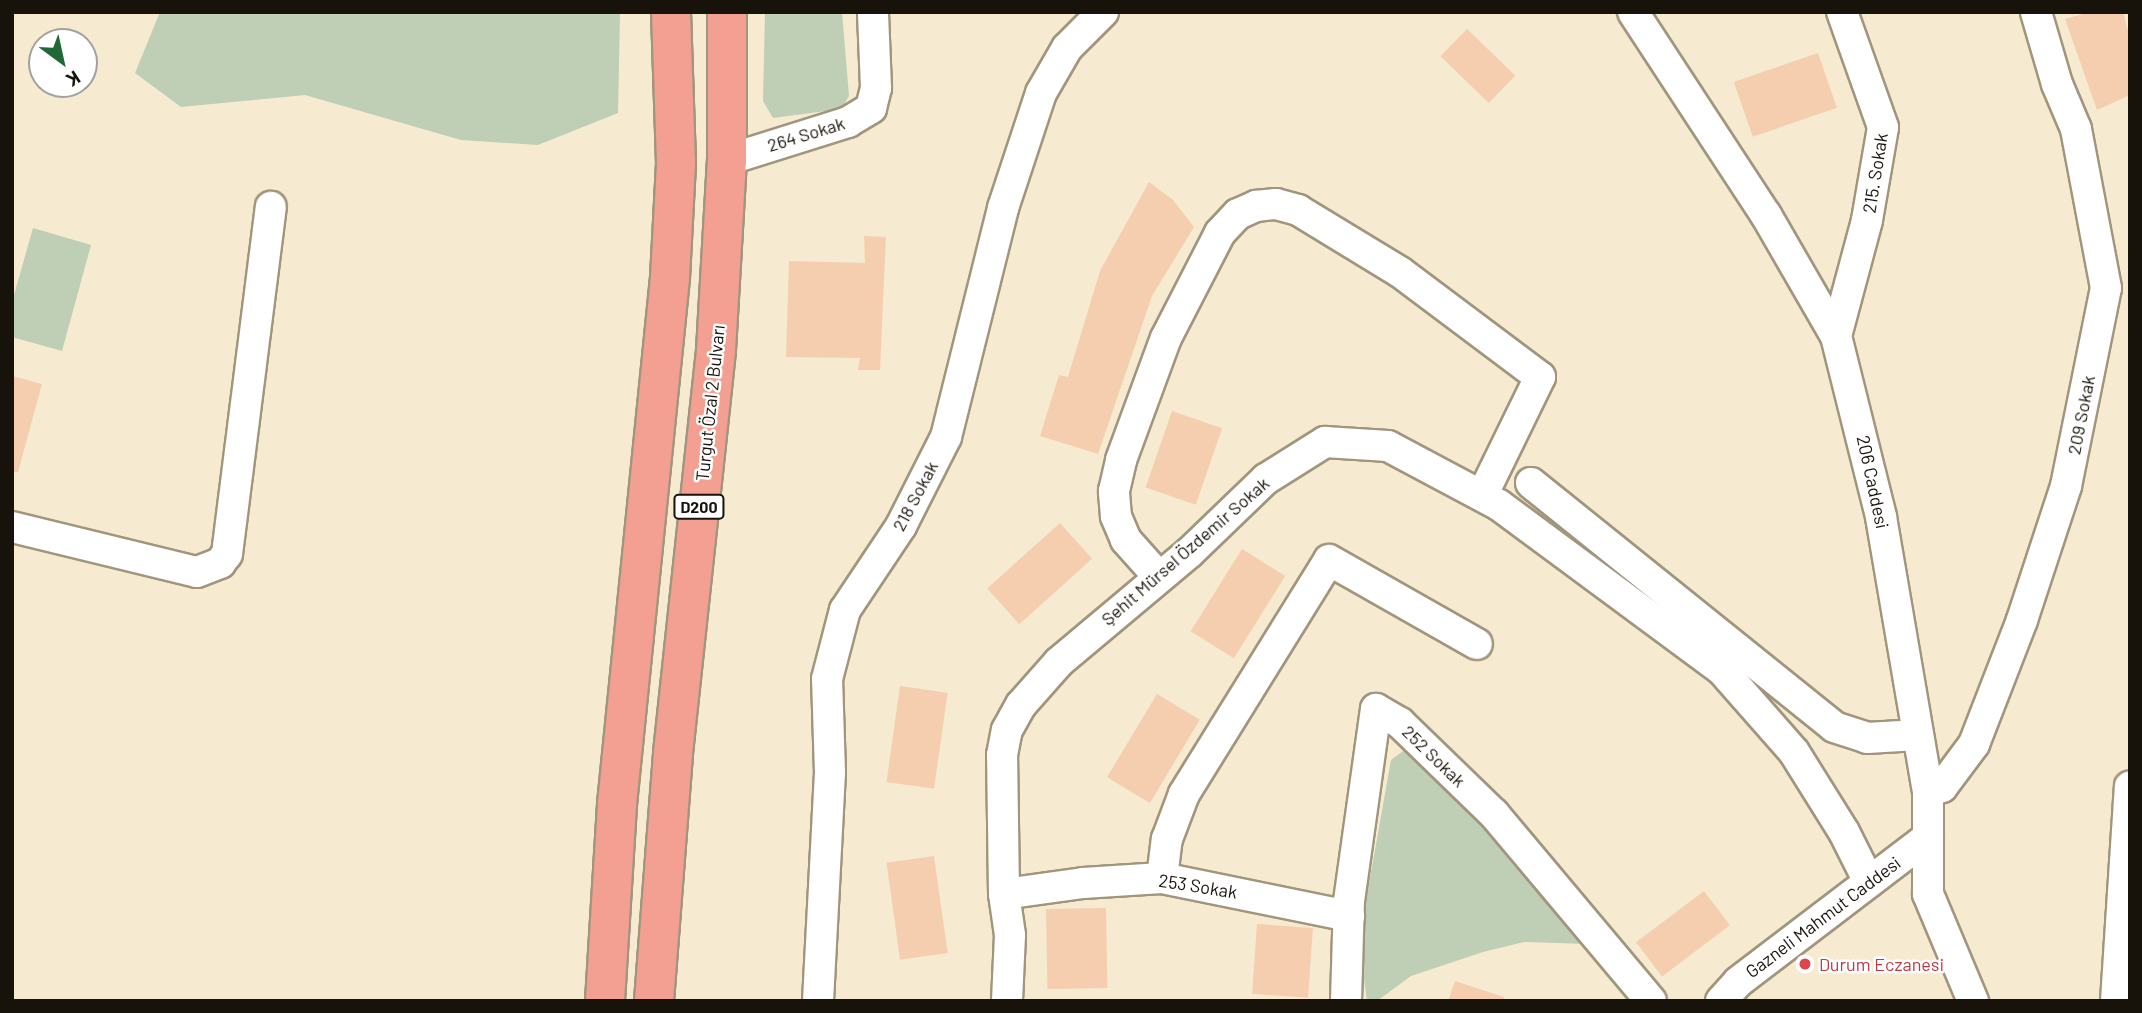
<!DOCTYPE html>
<html>
<head>
<meta charset="utf-8">
<style>
	body { margin:0 }
	#map { position:relative; width:2142px; height:1013px; overflow:hidden; background:#f6ead0; font-family:Barlow,sans-serif }
	div>[style] { position:absolute }
	.green>* { inset:0; background:#becfb5 }
	.building>* { inset:0; background:#f4ceaf; transform-origin:0 0 }
	.roads { filter:drop-shadow(2px 0 #a1957d) drop-shadow(-2px 0 #a1957d) drop-shadow(0 2px #a1957d) drop-shadow(0 -2px #a1957d) }
	.minor>* { height:30px; margin:-15px; padding:0 15px; transform-origin:15px; border-radius:15px; background:#fff }
	.highway>* { height:38px; margin:-19px; padding:0 19px; transform-origin:19px; border-radius:19px; background:#f3a093 }
	.dots>* { width:19px; height:19px; translate:-50% -50%; box-sizing:border-box; border:4px solid #fff; border-radius:50% }
	span { translate:-50% -50%; white-space:nowrap; text-align:center; line-height:1.15; -webkit-text-stroke:5px #fff; paint-order:stroke }
	.shield-label span { padding:2px 5px; background:#fff; border:2px solid; border-radius:5px; -webkit-text-stroke-width:0 }
	.shield-label { font-size:16px; color:#18130a; font-weight:700 }
	.street-label { font-size:18px; color:#18130a }
	.health-label { font-size:18px; color:#be3a42 }
	.left { translate:0 -50%; text-align:left }
	.frame { position:absolute; inset:0; border:14px solid #18130a; pointer-events:none }
	.north { position:absolute; left:28px; top:28px; width:70px; height:70px; box-sizing:border-box; background:#fff; border:2px solid #a3a19d; border-radius:50%; rotate:147deg; font-size:19px; font-weight:700; line-height:28px; text-align:center; color:#18130a }
	.north::after { content:''; display:block; margin:auto; width:24px; height:32px; background:#206937; clip-path:polygon(50% 0,100% 100%,50% 72%,0 100%) }
</style>
</head>
<body>
<div id="map">
	<div class="green">
		<div style="clip-path:polygon(160px 12px,620px 12px,618px 113px,538px 145px,461px 140px,305px 95px,181px 107px,135px 73px)"></div>
		<div style="clip-path:polygon(765px 12px,842px 12px,849px 96px,841px 109px,773px 118px,763px 101px)"></div>
		<div style="clip-path:polygon(33px 228px,91px 245px,62px 351px,12px 337px,12px 302px)"></div>
		<div style="clip-path:polygon(1403px 751px,1415px 753px,1449px 785px,1588px 944px,1524px 942px,1483px 952px,1411px 976px,1377px 1001px,1367px 1001px,1362px 964px,1365px 906px,1391px 760px)"></div>
	</div>
	<div class="building">
		<div style="clip-path:polygon(2091px 12px,2123px 12px,2130px 38px,2130px 95px,2097px 110px,2065px 19px)"></div>
		<div style="left:1467px;top:29px;width:67px;height:38px;rotate:44deg"></div>
		<div style="left:1818px;top:53px;width:58px;height:89px;rotate:71deg"></div>
		<div style="clip-path:polygon(1149px 182px,1173px 200px,1194px 227px,1152px 296px,1098px 454px,1040px 436px,1059px 375px,1068px 377px,1100px 271px)"></div>
		<div style="clip-path:polygon(864px 236px,886px 237px,880px 370px,858px 370px,860px 358px,786px 357px,789px 261px,865px 263px)"></div>
		<div style="clip-path:polygon(12px 376px,42px 384px,18px 472px,12px 472px)"></div>
		<div style="left:1172px;top:411px;width:53px;height:81px;rotate:19deg"></div>
		<div style="left:1060px;top:523px;width:48px;height:98px;rotate:48deg"></div>
		<div style="left:1242px;top:549px;width:51px;height:97px;rotate:32deg"></div>
		<div style="left:900px;top:686px;width:48px;height:97px;rotate:8deg"></div>
		<div style="left:1157px;top:694px;width:50px;height:97px;rotate:31deg"></div>
		<div style="left:934px;top:856px;width:98px;height:48px;rotate:82deg"></div>
		<div style="left:1704px;top:891px;width:43px;height:85px;rotate:53deg"></div>
		<div style="left:1106px;top:908px;width:80px;height:60px;rotate:89deg"></div>
		<div style="left:1257px;top:924px;width:56px;height:70px;rotate:4deg"></div>
		<div style="clip-path:polygon(1455px 981px,1504px 997px,1504px 1001px,1448px 1001px)"></div>
	</div>
	<div class="roads">
		<div class="minor">
			<div style="left:1633px;top:12px;width:243px;rotate:56.8deg"></div>
			<div style="left:1766px;top:215px;width:140px;rotate:60deg"></div>
			<div style="left:1836px;top:336px;width:187px;rotate:76deg"></div>
			<div style="left:1881px;top:517px;width:279px;rotate:80.3deg"></div>
			<div style="left:1928px;top:792px;width:102px;rotate:90deg"></div>
			<div style="left:1928px;top:894px;width:116px;rotate:67.2deg"></div>
			<div style="left:727px;top:160px;width:127px;rotate:-17.4deg"></div>
			<div style="left:848px;top:122px;width:27px;rotate:-31deg"></div>
			<div style="left:871px;top:108px;width:21px;rotate:-76deg"></div>
			<div style="left:876px;top:88px;width:76px;rotate:-92.3deg"></div>
			<div style="left:1836px;top:336px;width:120px;rotate:-75deg"></div>
			<div style="left:1867px;top:220px;width:94px;rotate:-80.2deg"></div>
			<div style="left:1883px;top:127px;width:122px;rotate:-109.6deg"></div>
			<div style="left:1531px;top:483px;width:389px;rotate:38.8deg"></div>
			<div style="left:1834px;top:727px;width:35px;rotate:18deg"></div>
			<div style="left:1867px;top:738px;width:51px;rotate:-3.4deg"></div>
			<div style="left:12px;top:527px;width:190px;rotate:13.7deg"></div>
			<div style="left:197px;top:572px;width:25px;rotate:-21deg"></div>
			<div style="left:220px;top:563px;width:11px;rotate:-52deg"></div>
			<div style="left:227px;top:554px;width:350px;rotate:-82.8deg"></div>
			<div style="left:1159px;top:577px;width:50px;rotate:-131.7deg"></div>
			<div style="left:1126px;top:540px;width:26px;rotate:-113deg"></div>
			<div style="left:1116px;top:516px;width:25px;rotate:-95deg"></div>
			<div style="left:1114px;top:491px;width:32px;rotate:-77deg"></div>
			<div style="left:1121px;top:460px;width:130px;rotate:-69.8deg"></div>
			<div style="left:1166px;top:338px;width:118px;rotate:-62.8deg"></div>
			<div style="left:1220px;top:233px;width:26px;rotate:-47deg"></div>
			<div style="left:1238px;top:214px;width:20px;rotate:-24deg"></div>
			<div style="left:1256px;top:206px;width:20px;rotate:-6deg"></div>
			<div style="left:1276px;top:204px;width:23px;rotate:15deg"></div>
			<div style="left:1298px;top:210px;width:119px;rotate:31.3deg"></div>
			<div style="left:1400px;top:272px;width:175px;rotate:36.9deg"></div>
			<div style="left:1540px;top:377px;width:132px;rotate:116deg"></div>
			<div style="left:1928px;top:792px;width:15px;rotate:-20deg"></div>
			<div style="left:1942px;top:787px;width:54px;rotate:-53.3deg"></div>
			<div style="left:1974px;top:744px;width:133px;rotate:-68.8deg"></div>
			<div style="left:2022px;top:620px;width:141px;rotate:-71.8deg"></div>
			<div style="left:2066px;top:486px;width:202px;rotate:-78.6deg"></div>
			<div style="left:2106px;top:288px;width:162px;rotate:-100.7deg"></div>
			<div style="left:2076px;top:129px;width:49px;rotate:-112.9deg"></div>
			<div style="left:2057px;top:84px;width:75px;rotate:-106.3deg"></div>
			<div style="left:1162px;top:878px;width:39px;rotate:-83deg"></div>
			<div style="left:1167px;top:839px;width:48px;rotate:-69.3deg"></div>
			<div style="left:1184px;top:794px;width:275px;rotate:-58.2deg"></div>
			<div style="left:1329px;top:560px;width:170px;rotate:29.6deg"></div>
			<div style="left:1004px;top:894px;width:80px;rotate:-7.9deg"></div>
			<div style="left:1083px;top:883px;width:79px;rotate:-3.6deg"></div>
			<div style="left:1162px;top:878px;width:191px;rotate:11.5deg"></div>
			<div style="left:818px;top:1001px;width:228px;rotate:-87deg"></div>
			<div style="left:830px;top:773px;width:94px;rotate:-91.8deg"></div>
			<div style="left:827px;top:679px;width:71px;rotate:-75.4deg"></div>
			<div style="left:845px;top:610px;width:101px;rotate:-56.3deg"></div>
			<div style="left:901px;top:526px;width:100px;rotate:-63.2deg"></div>
			<div style="left:946px;top:437px;width:236px;rotate:-76deg"></div>
			<div style="left:1003px;top:208px;width:121px;rotate:-71.7deg"></div>
			<div style="left:1041px;top:93px;width:52px;rotate:-60deg"></div>
			<div style="left:1067px;top:48px;width:51px;rotate:-45deg"></div>
			<div style="left:1007px;top:1001px;width:66px;rotate:-87.4deg"></div>
			<div style="left:1010px;top:935px;width:41px;rotate:-98.3deg"></div>
			<div style="left:1004px;top:894px;width:139px;rotate:-90.8deg"></div>
			<div style="left:1002px;top:755px;width:25px;rotate:-79deg"></div>
			<div style="left:1007px;top:730px;width:29px;rotate:-61deg"></div>
			<div style="left:1021px;top:705px;width:57px;rotate:-48.5deg"></div>
			<div style="left:1059px;top:662px;width:170px;rotate:-40deg"></div>
			<div style="left:1189px;top:553px;width:107px;rotate:-43.9deg"></div>
			<div style="left:1266px;top:479px;width:70px;rotate:-32.1deg"></div>
			<div style="left:1325px;top:442px;width:63px;rotate:3.6deg"></div>
			<div style="left:1388px;top:446px;width:126px;rotate:28deg"></div>
			<div style="left:1499px;top:505px;width:277px;rotate:36.5deg"></div>
			<div style="left:1722px;top:670px;width:109px;rotate:48.7deg"></div>
			<div style="left:1794px;top:752px;width:94px;rotate:58deg"></div>
			<div style="left:1844px;top:832px;width:56px;rotate:63.4deg"></div>
			<div style="left:1346px;top:1001px;width:100px;rotate:-88.3deg"></div>
			<div style="left:1349px;top:901px;width:194px;rotate:-82deg"></div>
			<div style="left:1376px;top:709px;width:28px;rotate:30deg"></div>
			<div style="left:1400px;top:723px;width:131px;rotate:44.1deg"></div>
			<div style="left:1494px;top:814px;width:244px;rotate:50deg"></div>
			<div style="left:1721px;top:1001px;width:25px;rotate:-48deg"></div>
			<div style="left:1738px;top:982px;width:239px;rotate:-37.3deg"></div>
			<div style="left:2116px;top:1001px;width:215px;rotate:-86.3deg"></div>
		</div>
		<div class="highway">
			<div style="left:605px;top:1001px;width:197px;rotate:-86.5deg"></div>
			<div style="left:617px;top:804px;width:529px;rotate:-84.25deg"></div>
			<div style="left:670px;top:278px;width:115px;rotate:-87deg"></div>
			<div style="left:676px;top:163px;width:151px;rotate:-91.9deg"></div>
			<div style="left:654px;top:1001px;width:249px;rotate:-85.6deg"></div>
			<div style="left:673px;top:753px;width:405px;rotate:-83.9deg"></div>
			<div style="left:716px;top:350px;width:190px;rotate:-86.7deg"></div>
			<div style="left:727px;top:160px;width:148px;rotate:-90deg"></div>
		</div>
	</div>
	<div class="dots">
		<div style="left:1805px;top:964px;background:#e0444e"></div>
	</div>
	<div class="shield-label">
		<span style="left:699px;top:507px">D200</span>
	</div>
	<div class="street-label">
		<span style="left:806px;top:134px;rotate:-17deg">264 Sokak</span>
		<span style="left:1875px;top:173px;rotate:-81deg">215. Sokak</span>
		<span style="left:710px;top:403px;rotate:-84deg">Turgut Özal 2 Bulvarı</span>
		<span style="left:2081px;top:415px;rotate:-79deg">209 Sokak</span>
		<span style="left:1873px;top:482px;rotate:78deg">206 Caddesi</span>
		<span style="left:915px;top:496px;rotate:-62deg">218 Sokak</span>
		<span style="left:1185px;top:551px;rotate:-41deg">Şehit Mürsel Özdemir Sokak</span>
		<span style="left:1434px;top:756px;rotate:44deg">252 Sokak</span>
		<span style="left:1198px;top:886px;rotate:9deg">253 Sokak</span>
		<span style="left:1823px;top:917px;rotate:-37deg">Gazneli Mahmut Caddesi</span>
	</div>
	<div class="health-label">
		<span class="left" style="left:1819px;top:964px">Durum Eczanesi</span>
	</div>
	<div class="frame"></div>
	<div class="north">K</div>
</div>
</body>
</html>
